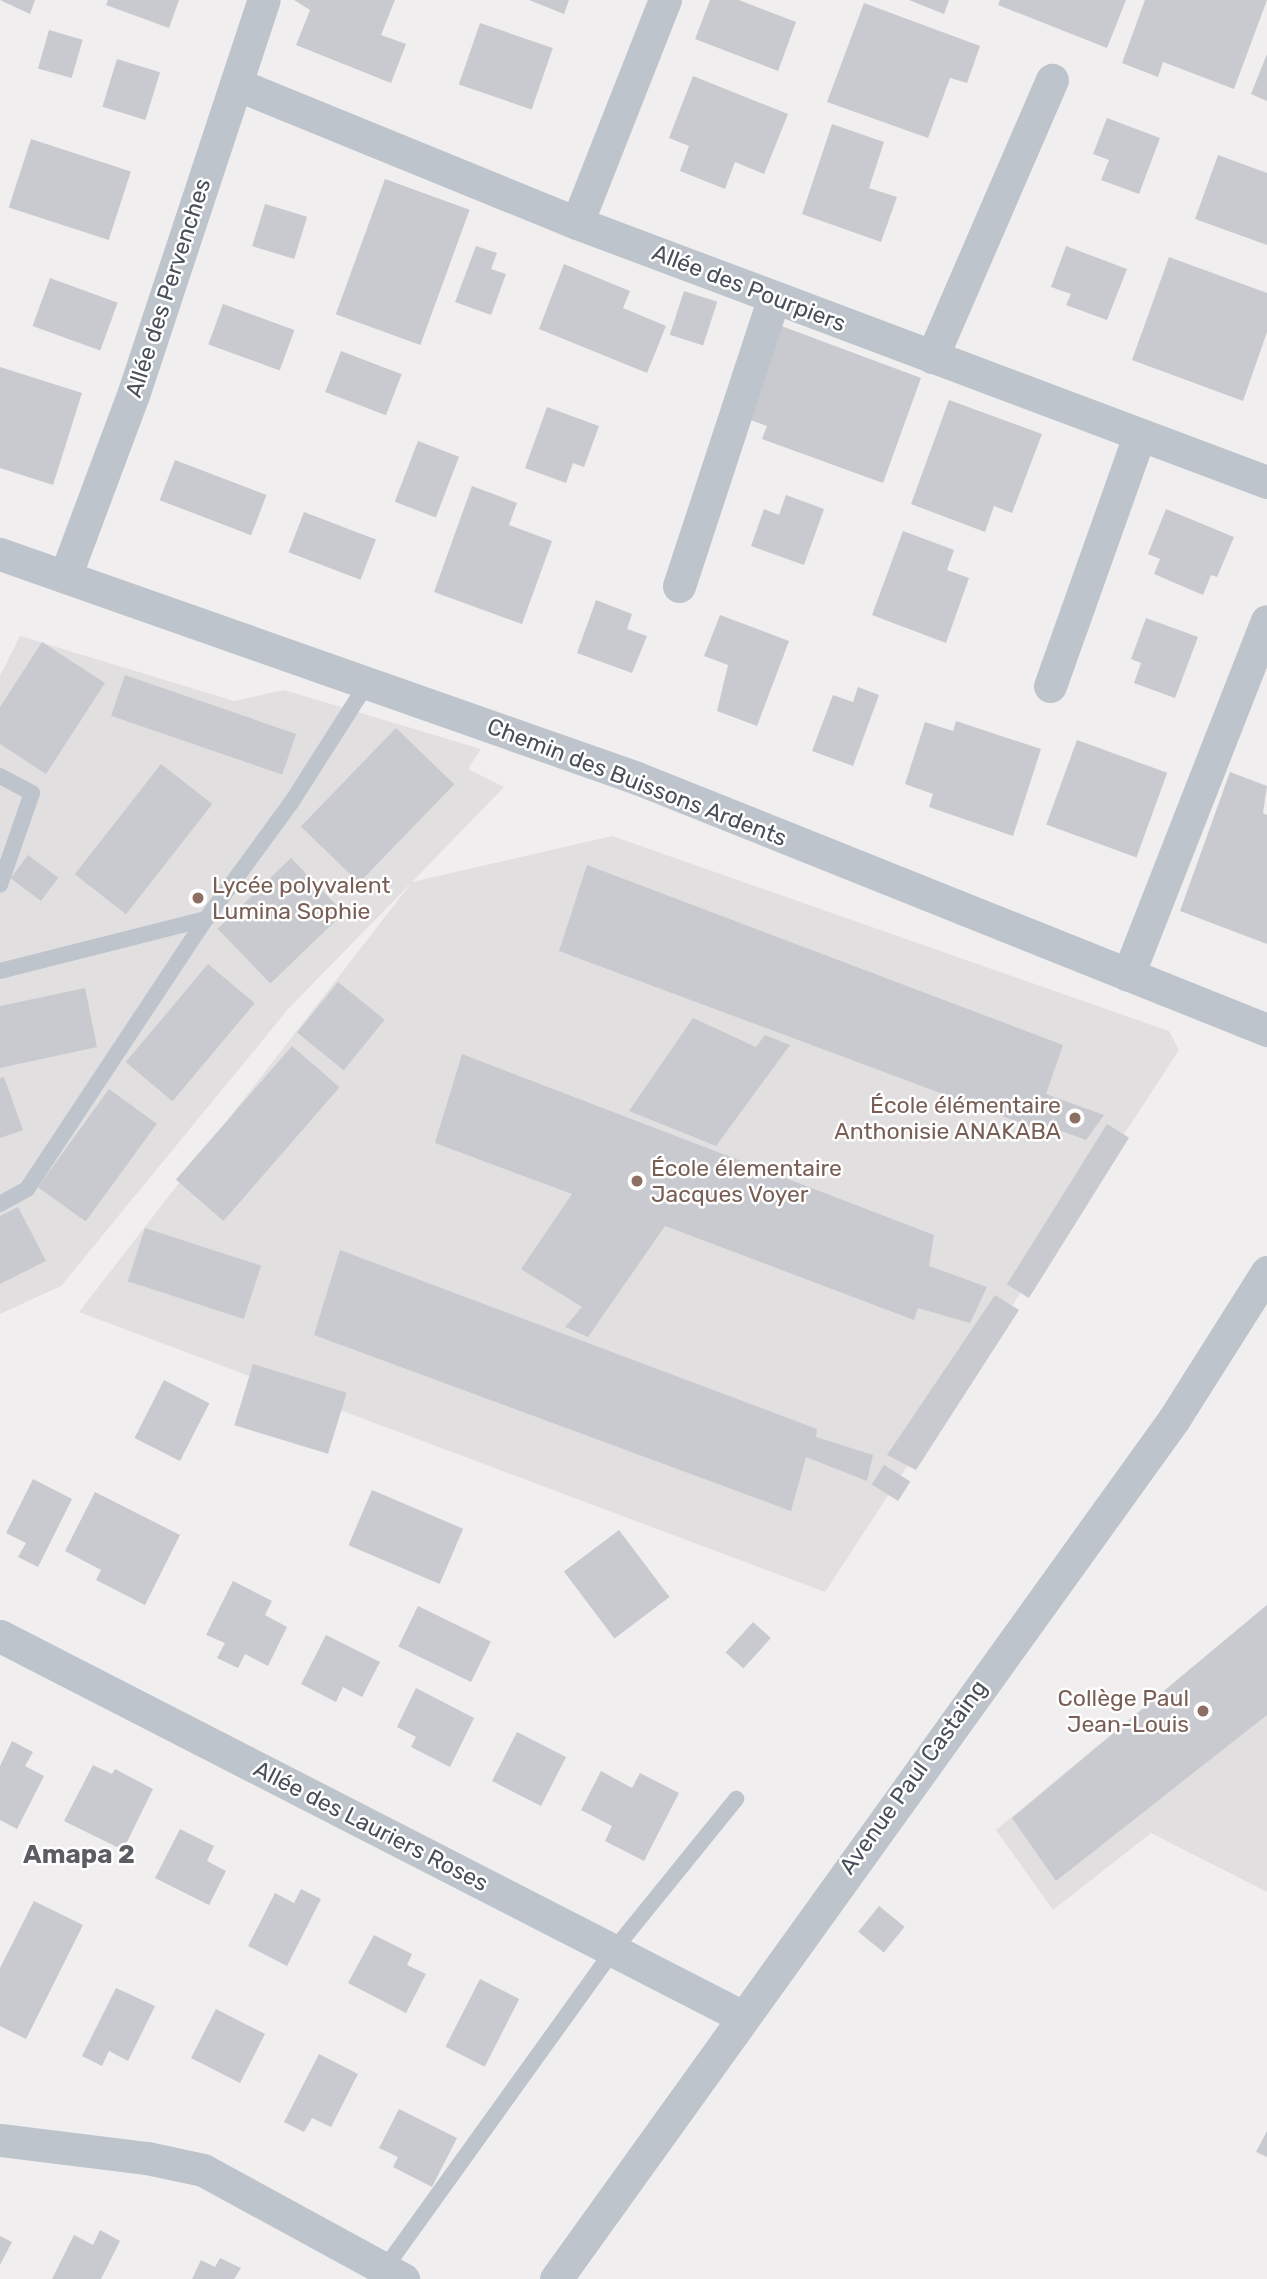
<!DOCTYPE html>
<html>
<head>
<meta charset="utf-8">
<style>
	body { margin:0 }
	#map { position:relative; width:1267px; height:2279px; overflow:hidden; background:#f0eeee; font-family:Rubik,sans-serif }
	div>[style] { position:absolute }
	.education>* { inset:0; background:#e1dfdf }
	.building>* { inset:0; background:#c9cad0; transform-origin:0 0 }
	.lane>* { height:16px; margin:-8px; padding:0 8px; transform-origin:8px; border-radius:8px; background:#bec4cb }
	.street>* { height:33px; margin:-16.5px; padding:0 16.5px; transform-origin:16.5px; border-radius:16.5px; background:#bec4cb }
	.dots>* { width:19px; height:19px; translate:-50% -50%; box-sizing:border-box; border:4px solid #fff; border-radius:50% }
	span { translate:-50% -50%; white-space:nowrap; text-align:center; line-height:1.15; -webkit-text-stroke:5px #fff; paint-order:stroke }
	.street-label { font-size:23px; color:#484f59 }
	.education-label { font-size:23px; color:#785e54 }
	.left { translate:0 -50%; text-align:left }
	.right { translate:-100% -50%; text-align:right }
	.quarter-label { font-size:26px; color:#5b5d62; font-weight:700 }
</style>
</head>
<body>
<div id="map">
	<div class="education">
		<div style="clip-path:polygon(20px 636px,234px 701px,284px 690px,481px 749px,468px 769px,504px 787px,412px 882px,612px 836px,1169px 1031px,1179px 1050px,825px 1592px,79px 1312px,412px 882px,289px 1008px,61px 1286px,0 1314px,0 676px)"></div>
		<div style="clip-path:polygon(1267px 1605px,1267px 1892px,1151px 1833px,1053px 1910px,996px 1830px)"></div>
	</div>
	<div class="building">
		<div style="clip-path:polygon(0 0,35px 0,30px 14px)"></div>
		<div style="clip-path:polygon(108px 0,179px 0,169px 28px,106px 5px)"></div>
		<div style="clip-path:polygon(294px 0,395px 0,381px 35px,406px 44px,391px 83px,296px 45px,310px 10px)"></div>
		<div style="clip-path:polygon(529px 0,569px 0,564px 14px)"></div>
		<div style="clip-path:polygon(710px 0,739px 0,796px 22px,778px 71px,695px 39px)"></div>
		<div style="clip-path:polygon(909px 0,949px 0,944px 14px)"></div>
		<div style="clip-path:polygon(1000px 0,1126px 0,1107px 48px,998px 5px)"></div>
		<div style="clip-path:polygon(1145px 0,1267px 0,1234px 89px,1163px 62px,1158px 77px,1122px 63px)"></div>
		<div style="clip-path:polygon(864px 3px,980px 46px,967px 83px,950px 78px,928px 138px,827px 102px)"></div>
		<div style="left:480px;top:23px;width:77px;height:65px;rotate:19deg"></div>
		<div style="left:49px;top:30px;width:35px;height:40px;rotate:16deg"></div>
		<div style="clip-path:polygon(1267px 54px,1267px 101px,1251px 94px)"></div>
		<div style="left:117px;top:59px;width:45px;height:50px;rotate:17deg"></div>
		<div style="clip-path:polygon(693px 76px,788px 114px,764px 174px,735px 162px,725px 189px,680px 171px,689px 146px,669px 138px)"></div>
		<div style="clip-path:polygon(1107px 118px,1160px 138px,1139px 194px,1101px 180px,1109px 160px,1093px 154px)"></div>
		<div style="clip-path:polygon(832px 124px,884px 142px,869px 188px,897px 197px,881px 242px,802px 214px)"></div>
		<div style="left:31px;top:139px;width:105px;height:72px;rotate:18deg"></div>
		<div style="clip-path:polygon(1218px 155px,1267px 173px,1267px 245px,1195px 219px)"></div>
		<div style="left:385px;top:179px;width:90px;height:144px;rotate:20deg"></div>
		<div style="left:265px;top:204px;width:44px;height:44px;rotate:17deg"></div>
		<div style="clip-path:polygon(476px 246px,497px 253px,491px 269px,506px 274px,491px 315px,455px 302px)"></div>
		<div style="clip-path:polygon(1066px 246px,1127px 269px,1107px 320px,1066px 305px,1071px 294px,1051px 287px)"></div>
		<div style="clip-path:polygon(1169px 257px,1267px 293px,1267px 332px,1243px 401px,1132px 360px)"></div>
		<div style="clip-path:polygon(564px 264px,630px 291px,623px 308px,666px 326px,647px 373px,539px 329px)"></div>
		<div style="left:50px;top:278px;width:72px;height:51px;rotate:20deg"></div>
		<div style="left:684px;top:291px;width:35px;height:46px;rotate:18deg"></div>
		<div style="left:223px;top:304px;width:76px;height:43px;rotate:20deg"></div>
		<div style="clip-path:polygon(776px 324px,921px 378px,883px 483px,762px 439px,767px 426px,743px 417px)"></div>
		<div style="left:341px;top:351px;width:65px;height:44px;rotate:21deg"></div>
		<div style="clip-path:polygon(0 367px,82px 393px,53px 485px,0 468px)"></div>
		<div style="clip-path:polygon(949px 400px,1042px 434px,1012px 513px,994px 506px,985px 532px,911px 504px)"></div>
		<div style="clip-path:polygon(547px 407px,599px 426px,584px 467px,573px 463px,566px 483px,525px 468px)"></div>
		<div style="left:418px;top:441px;width:44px;height:65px;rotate:21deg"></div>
		<div style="left:175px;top:460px;width:98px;height:43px;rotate:21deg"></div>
		<div style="clip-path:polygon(472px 486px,517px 503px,509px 525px,552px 541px,522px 624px,434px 592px)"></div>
		<div style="clip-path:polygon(786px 495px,824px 509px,804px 565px,751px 546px,764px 509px,779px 515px)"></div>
		<div style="clip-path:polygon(1166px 509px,1234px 537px,1217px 577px,1211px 575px,1203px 595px,1154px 574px,1160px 559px,1148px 554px)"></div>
		<div style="left:304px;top:512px;width:77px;height:43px;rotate:21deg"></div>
		<div style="clip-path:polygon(903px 531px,954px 550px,947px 570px,969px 578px,946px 643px,872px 615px)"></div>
		<div style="clip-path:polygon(596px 600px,632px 614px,627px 629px,647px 636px,632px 673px,577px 653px)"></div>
		<div style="clip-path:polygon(720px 615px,789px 641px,757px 726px,717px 711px,728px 665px,704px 656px)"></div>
		<div style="clip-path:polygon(1146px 618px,1198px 637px,1175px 698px,1134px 683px,1141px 663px,1131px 659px)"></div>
		<div style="clip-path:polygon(42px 642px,105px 683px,46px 774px,0 744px,0 707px)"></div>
		<div style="left:125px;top:675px;width:181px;height:43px;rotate:19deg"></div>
		<div style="clip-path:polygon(858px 687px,879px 695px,853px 766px,812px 751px,833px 695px,853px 702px)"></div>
		<div style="clip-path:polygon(956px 721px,1041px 749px,1013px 836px,929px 807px,933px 794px,905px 784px,925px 722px,953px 731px)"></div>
		<div style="left:396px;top:728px;width:81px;height:137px;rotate:44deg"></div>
		<div style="left:1077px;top:740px;width:96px;height:90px;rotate:20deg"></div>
		<div style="left:161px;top:764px;width:65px;height:140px;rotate:38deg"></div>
		<div style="clip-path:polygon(1230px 772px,1267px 786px,1263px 813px,1267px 815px,1267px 944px,1180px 911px)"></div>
		<div style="left:28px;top:855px;width:38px;height:29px;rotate:37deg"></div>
		<div style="left:291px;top:858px;width:76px;height:102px;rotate:46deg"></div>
		<div style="clip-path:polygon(587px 865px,1063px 1045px,1046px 1094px,1104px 1115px,1086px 1140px,1039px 1123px,1037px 1129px,559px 951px)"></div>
		<div style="left:208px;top:964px;width:61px;height:128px;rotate:40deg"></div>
		<div style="left:338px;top:982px;width:60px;height:65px;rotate:39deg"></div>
		<div style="clip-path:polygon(85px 988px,97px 1047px,0 1068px,0 1006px)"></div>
		<div style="clip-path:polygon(693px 1018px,756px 1047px,765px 1035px,790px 1045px,716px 1146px,629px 1111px)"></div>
		<div style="left:292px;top:1046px;width:63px;height:177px;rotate:41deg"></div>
		<div style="clip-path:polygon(462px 1054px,934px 1235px,929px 1266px,987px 1287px,970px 1323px,918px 1308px,914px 1320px,665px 1226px,588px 1337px,565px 1327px,582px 1307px,521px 1269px,572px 1194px,435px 1143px)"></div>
		<div style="clip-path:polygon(4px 1077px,23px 1130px,0 1138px,0 1078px)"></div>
		<div style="left:109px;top:1089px;width:59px;height:121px;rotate:36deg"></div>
		<div style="left:1107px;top:1124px;width:26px;height:189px;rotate:32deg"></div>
		<div style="clip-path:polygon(18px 1207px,46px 1261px,0 1284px,0 1216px)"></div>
		<div style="left:145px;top:1228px;width:122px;height:56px;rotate:18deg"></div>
		<div style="clip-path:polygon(340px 1250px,817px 1429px,816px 1437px,873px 1455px,867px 1481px,806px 1457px,791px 1511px,314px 1335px)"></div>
		<div style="clip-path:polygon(995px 1295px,1019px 1310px,916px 1470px,887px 1455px)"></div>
		<div style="left:253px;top:1364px;width:98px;height:64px;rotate:17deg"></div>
		<div style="left:164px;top:1380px;width:51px;height:65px;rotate:27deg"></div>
		<div style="left:884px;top:1465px;width:31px;height:23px;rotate:32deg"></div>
		<div style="clip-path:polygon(33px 1479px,72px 1499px,38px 1567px,18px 1557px,26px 1543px,6px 1533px)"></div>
		<div style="left:372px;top:1490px;width:99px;height:60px;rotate:23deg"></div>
		<div style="clip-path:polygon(95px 1492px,180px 1535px,145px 1605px,96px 1580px,101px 1570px,65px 1551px)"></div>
		<div style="left:619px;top:1530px;width:84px;height:69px;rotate:53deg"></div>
		<div style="clip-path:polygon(233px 1581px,272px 1601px,265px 1615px,287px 1627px,268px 1666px,245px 1654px,238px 1668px,217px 1658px,225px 1643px,206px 1635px)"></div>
		<div style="clip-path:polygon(1267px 1605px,1267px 1715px,1056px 1881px,1012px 1818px)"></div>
		<div style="left:418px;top:1606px;width:81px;height:45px;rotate:26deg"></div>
		<div style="left:753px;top:1622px;width:24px;height:41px;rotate:42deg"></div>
		<div style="clip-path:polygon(326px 1635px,380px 1662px,362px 1697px,343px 1687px,336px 1702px,301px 1684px)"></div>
		<div style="clip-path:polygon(416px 1688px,474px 1718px,450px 1767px,411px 1747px,416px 1737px,397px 1727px)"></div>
		<div style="left:517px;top:1732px;width:55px;height:55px;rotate:27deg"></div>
		<div style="clip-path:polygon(12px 1741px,33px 1752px,25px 1766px,44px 1776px,17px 1829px,0 1820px,0 1766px)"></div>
		<div style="clip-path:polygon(93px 1765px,112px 1774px,115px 1769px,153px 1789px,123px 1850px,64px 1821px)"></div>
		<div style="clip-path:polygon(601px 1771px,632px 1788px,640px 1773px,679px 1793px,644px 1861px,605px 1841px,612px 1826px,581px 1810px)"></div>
		<div style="clip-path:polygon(180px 1829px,214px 1846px,207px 1861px,226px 1871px,209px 1905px,155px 1878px)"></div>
		<div style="clip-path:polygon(301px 1889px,321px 1899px,287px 1966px,248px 1946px,275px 1893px,294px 1903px)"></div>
		<div style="clip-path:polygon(34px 1901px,83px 1925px,26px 2039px,0 2026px,0 1968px)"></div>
		<div style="left:879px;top:1906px;width:33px;height:33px;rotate:39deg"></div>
		<div style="clip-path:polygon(374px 1935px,412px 1954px,407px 1965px,426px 1974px,406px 2013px,348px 1983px)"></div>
		<div style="left:480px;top:1979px;width:44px;height:76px;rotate:27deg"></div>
		<div style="clip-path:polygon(116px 1988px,155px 2006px,128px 2061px,109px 2051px,102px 2066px,82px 2056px)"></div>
		<div style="left:216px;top:2009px;width:55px;height:55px;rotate:27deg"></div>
		<div style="clip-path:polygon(319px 2054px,358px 2074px,331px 2127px,312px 2118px,304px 2132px,284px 2122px)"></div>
		<div style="clip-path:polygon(399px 2109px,457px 2138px,432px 2187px,393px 2167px,398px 2157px,379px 2148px)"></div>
		<div style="clip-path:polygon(1267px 2131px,1267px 2157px,1256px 2152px)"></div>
		<div style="clip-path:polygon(100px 2230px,120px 2241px,101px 2279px,52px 2279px,74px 2235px,93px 2245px)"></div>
		<div style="clip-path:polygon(0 2236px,12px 2242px,0 2265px)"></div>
		<div style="clip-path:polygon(220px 2258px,241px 2268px,234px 2279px,192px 2279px,201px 2260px,215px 2267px)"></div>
	</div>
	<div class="lane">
		<div style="left:0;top:776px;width:36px;rotate:28deg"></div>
		<div style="left:32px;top:793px;width:97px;rotate:109.2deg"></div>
		<div style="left:0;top:971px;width:212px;rotate:-14.2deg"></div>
		<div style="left:206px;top:919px;width:144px;rotate:-53.8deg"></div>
		<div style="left:291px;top:803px;width:143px;rotate:-57.5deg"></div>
		<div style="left:0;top:1204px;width:31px;rotate:-29deg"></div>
		<div style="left:27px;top:1189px;width:324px;rotate:-56.5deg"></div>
		<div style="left:385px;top:2268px;width:390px;rotate:-54.3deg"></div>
		<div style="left:613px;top:1951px;width:196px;rotate:-51deg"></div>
	</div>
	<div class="street">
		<div style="left:236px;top:84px;width:368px;rotate:22.2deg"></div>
		<div style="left:577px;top:223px;width:737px;rotate:20.57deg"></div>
		<div style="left:577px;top:223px;width:240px;rotate:-68.5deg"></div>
		<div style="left:932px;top:357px;width:302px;rotate:-66.6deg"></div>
		<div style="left:0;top:554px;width:675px;rotate:19.37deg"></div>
		<div style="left:637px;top:778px;width:679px;rotate:21.8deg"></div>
		<div style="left:66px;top:574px;width:194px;rotate:-69.5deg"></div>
		<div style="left:134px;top:392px;width:413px;rotate:-71.7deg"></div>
		<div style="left:679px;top:586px;width:304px;rotate:-71.8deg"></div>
		<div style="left:1050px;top:686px;width:265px;rotate:-70.4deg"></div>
		<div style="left:1128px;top:975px;width:380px;rotate:-68.6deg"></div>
		<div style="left:0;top:1636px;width:833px;rotate:27.15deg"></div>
		<div style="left:0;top:2140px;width:148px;rotate:7deg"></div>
		<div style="left:147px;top:2158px;width:57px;rotate:12.1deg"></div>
		<div style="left:203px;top:2170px;width:228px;rotate:28.6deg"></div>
		<div style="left:556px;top:2279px;width:1059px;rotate:-54.3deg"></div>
		<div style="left:1174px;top:1419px;width:174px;rotate:-57.7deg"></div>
	</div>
	<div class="dots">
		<div style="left:198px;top:898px;background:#8d6e63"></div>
		<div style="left:1075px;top:1118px;background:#8d6e63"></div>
		<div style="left:637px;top:1181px;background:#8d6e63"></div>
		<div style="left:1203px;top:1711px;background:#8d6e63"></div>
	</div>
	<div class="street-label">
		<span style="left:168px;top:288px;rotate:-72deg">Allée des Pervenches</span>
		<span style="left:749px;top:288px;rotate:21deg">Allée des Pourpiers</span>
		<span style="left:637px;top:782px;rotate:21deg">Chemin des Buissons Ardents</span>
		<span style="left:913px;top:1777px;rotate:-54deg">Avenue Paul Castaing</span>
		<span style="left:371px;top:1826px;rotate:27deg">Allée des Lauriers Roses</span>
	</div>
	<div class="education-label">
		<span class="left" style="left:212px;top:898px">Lycée polyvalent<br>Lumina Sophie</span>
		<span class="right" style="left:1061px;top:1118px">École élémentaire<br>Anthonisie ANAKABA</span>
		<span class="left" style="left:651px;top:1181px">École élementaire<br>Jacques Voyer</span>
		<span class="right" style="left:1189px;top:1711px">Collège Paul<br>Jean-Louis</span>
	</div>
	<div class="quarter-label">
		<span style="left:79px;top:1855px">Amapa 2</span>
	</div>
</div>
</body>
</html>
